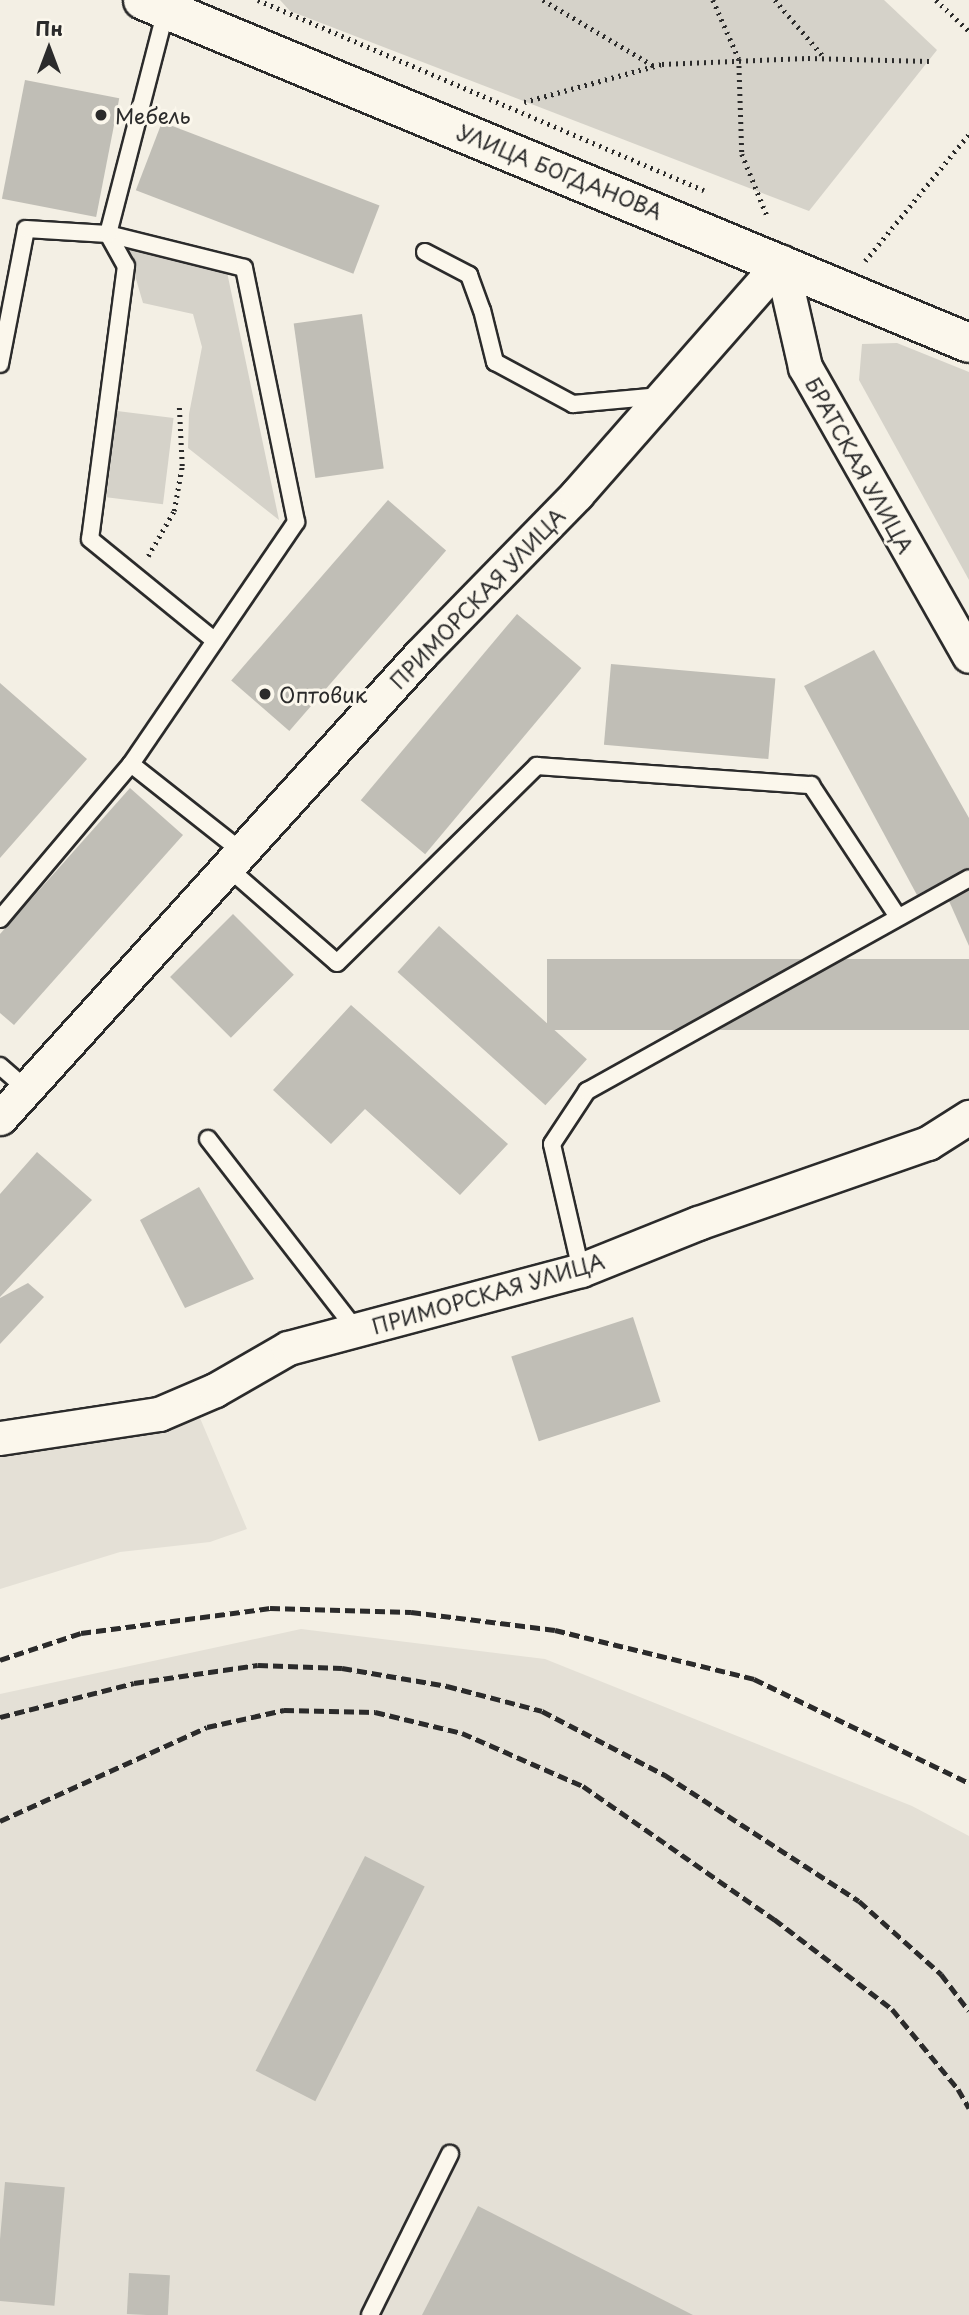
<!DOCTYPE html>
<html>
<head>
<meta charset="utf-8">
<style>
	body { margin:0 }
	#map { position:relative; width:969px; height:2315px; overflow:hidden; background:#f3efe4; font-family:"Playpen Sans",sans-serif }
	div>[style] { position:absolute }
	.built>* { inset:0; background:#e4e0d6 }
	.green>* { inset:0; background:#d5d2c9; transform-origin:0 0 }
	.building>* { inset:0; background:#c0beb6; transform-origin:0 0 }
	.path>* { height:4.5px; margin-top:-2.25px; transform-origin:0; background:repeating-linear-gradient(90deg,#2b2b2b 0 2px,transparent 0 7px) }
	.roads { filter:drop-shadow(2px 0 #2b2b2b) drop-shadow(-2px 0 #2b2b2b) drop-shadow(0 2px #2b2b2b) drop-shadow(0 -2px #2b2b2b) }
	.service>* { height:16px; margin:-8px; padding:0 8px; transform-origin:8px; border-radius:8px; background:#fbf7ec }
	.minor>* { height:33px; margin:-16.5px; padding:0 16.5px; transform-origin:16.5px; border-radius:16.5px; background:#fbf7ec }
	.primary>* { height:38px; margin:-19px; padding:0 19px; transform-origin:19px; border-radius:19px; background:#fbf7ec }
	.rail>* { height:5px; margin-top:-2.5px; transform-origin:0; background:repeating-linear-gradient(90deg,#2b2b2b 0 10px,transparent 0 15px) }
	.dots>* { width:19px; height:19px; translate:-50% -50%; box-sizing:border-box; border:4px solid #fbf7ec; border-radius:50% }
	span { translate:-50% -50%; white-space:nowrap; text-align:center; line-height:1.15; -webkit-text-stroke:6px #fbf7ec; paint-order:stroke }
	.poi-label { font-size:21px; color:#2b2b2b }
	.left { translate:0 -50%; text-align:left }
	.street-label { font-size:21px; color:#2b2b2b }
	.north { position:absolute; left:14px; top:14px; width:70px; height:70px; -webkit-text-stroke:5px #fbf7ec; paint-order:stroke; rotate:0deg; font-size:19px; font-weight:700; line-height:28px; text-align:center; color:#2b2b2b }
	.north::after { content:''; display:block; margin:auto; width:24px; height:32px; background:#2b2b2b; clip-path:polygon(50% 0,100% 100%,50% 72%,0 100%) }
</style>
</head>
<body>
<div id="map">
	<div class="built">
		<div style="clip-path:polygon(197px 1411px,247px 1529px,210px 1542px,120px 1552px,0 1589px,0 1432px)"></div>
		<div style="clip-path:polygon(301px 1629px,545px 1659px,912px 1806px,969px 1836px,969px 2315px,0 2315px,0 1694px)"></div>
	</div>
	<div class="green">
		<div style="clip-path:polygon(280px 0,884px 0,937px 50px,809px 211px,290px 11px)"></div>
		<div style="clip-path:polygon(126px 245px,227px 272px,279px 520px,188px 448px,189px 414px,202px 347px,193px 314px,143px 303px)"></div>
		<div style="clip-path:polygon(897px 343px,969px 372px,969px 580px,859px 380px,862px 344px)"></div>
		<div style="left:117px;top:411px;width:57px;height:87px;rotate:7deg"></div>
	</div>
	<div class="building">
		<div style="left:25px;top:80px;width:96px;height:121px;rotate:11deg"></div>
		<div style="left:162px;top:122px;width:233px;height:73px;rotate:21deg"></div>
		<div style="left:362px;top:314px;width:156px;height:69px;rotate:82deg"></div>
		<div style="left:388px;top:500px;width:77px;height:239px;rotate:41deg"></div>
		<div style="left:517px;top:614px;width:84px;height:243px;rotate:40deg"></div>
		<div style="clip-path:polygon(874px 650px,969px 818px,969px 868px,917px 895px,804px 686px)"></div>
		<div style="left:611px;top:664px;width:165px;height:81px;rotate:5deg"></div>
		<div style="clip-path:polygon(0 683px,87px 759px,0 858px)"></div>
		<div style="clip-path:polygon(130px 788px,183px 835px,14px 1025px,0 1013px,0 934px)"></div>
		<div style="clip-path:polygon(969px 890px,969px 946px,949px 901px)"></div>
		<div style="left:233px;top:914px;width:86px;height:89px;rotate:45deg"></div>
		<div style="left:439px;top:926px;width:199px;height:62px;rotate:42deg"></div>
		<div style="left:969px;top:959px;width:71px;height:422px;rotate:90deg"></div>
		<div style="clip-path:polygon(351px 1005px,508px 1144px,460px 1195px,365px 1109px,331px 1144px,273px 1090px)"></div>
		<div style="clip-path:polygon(37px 1152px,92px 1200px,0 1297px,0 1194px)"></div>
		<div style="clip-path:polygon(199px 1187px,254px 1279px,185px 1308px,140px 1220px)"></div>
		<div style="clip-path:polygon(28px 1283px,44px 1297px,0 1344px,0 1298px)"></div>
		<div style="left:633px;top:1317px;width:89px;height:128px;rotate:72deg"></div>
		<div style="left:365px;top:1856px;width:67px;height:241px;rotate:27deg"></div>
		<div style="left:5px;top:2182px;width:60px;height:119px;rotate:5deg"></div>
		<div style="clip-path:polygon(478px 2206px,693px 2315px,422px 2315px)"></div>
		<div style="left:129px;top:2273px;width:41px;height:41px;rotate:3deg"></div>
	</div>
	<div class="path">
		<div style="left:258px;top:0;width:485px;rotate:23.1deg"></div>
		<div style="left:543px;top:0;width:129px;rotate:30.7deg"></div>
		<div style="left:713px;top:0;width:64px;rotate:66.2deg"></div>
		<div style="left:739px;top:59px;width:95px;rotate:88.2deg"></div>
		<div style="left:742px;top:154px;width:69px;rotate:67.9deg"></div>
		<div style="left:775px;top:0;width:75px;rotate:49.3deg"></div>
		<div style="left:936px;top:0;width:45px;rotate:43.2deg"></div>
		<div style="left:524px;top:102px;width:143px;rotate:-15.4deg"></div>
		<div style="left:662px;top:64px;width:146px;rotate:-2.4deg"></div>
		<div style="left:808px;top:58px;width:121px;rotate:1.4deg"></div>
		<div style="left:865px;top:261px;width:164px;rotate:-50.7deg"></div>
		<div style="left:148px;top:556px;width:52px;rotate:-60deg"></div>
		<div style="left:174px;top:511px;width:46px;rotate:-79.9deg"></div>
		<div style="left:182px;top:466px;width:62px;rotate:-92.8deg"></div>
	</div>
	<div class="roads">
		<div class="service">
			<div style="left:108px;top:234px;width:140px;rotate:14deg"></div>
			<div style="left:244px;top:268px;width:259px;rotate:78.4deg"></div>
			<div style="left:296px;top:522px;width:293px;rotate:124.3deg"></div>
			<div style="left:108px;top:234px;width:37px;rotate:61deg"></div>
			<div style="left:126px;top:266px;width:275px;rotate:97.5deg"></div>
			<div style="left:90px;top:539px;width:161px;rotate:39.2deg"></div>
			<div style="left:425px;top:252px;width:50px;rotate:27.6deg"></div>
			<div style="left:469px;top:275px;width:37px;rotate:70deg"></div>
			<div style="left:482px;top:310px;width:54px;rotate:76deg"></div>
			<div style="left:495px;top:362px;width:89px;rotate:28.3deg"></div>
			<div style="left:573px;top:404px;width:88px;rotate:-5.2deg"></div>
			<div style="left:0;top:364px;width:137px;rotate:-79.1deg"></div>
			<div style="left:26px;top:229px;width:82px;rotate:3.5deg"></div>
			<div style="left:108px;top:234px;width:232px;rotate:-75.5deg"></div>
			<div style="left:226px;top:866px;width:147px;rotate:41.1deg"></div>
			<div style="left:337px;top:963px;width:281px;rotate:-44.6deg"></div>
			<div style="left:537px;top:766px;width:275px;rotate:4deg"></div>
			<div style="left:811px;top:785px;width:158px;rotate:56.6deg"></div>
			<div style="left:0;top:919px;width:203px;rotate:-49.8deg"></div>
			<div style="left:131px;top:764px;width:139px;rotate:38.3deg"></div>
			<div style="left:0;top:1066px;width:35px;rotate:41deg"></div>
			<div style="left:208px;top:1139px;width:242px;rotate:52.2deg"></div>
			<div style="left:581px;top:1270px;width:129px;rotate:-103deg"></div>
			<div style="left:552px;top:1144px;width:64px;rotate:-56.6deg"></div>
			<div style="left:587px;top:1091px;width:437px;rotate:-29.1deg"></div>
			<div style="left:370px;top:2315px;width:180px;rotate:-63.6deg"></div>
		</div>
		<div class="minor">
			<div style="left:781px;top:262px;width:108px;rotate:77.1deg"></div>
			<div style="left:805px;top:367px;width:332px;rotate:60.4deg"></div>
			<div style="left:0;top:1118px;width:625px;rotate:-47.79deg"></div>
			<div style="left:420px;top:655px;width:225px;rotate:-45.7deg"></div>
			<div style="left:577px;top:494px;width:309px;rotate:-48.7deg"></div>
			<div style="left:0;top:1438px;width:161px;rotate:-8.6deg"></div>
			<div style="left:159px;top:1414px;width:61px;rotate:-23.2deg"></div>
			<div style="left:215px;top:1390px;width:84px;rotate:-29.9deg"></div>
			<div style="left:288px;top:1348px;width:303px;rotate:-14.9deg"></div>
			<div style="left:581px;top:1270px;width:126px;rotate:-21.9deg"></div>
			<div style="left:698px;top:1223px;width:244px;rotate:-19.2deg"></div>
			<div style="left:928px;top:1143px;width:49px;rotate:-32.4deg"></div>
		</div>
		<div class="primary">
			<div style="left:143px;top:0;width:894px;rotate:22.55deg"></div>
		</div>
	</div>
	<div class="rail">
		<div style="left:0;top:1660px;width:85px;rotate:-18.4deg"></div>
		<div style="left:81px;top:1633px;width:191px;rotate:-7.5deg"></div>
		<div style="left:270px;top:1608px;width:141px;rotate:1.6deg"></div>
		<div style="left:411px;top:1612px;width:145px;rotate:7.1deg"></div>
		<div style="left:555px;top:1630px;width:205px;rotate:13.8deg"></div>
		<div style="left:754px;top:1679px;width:239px;rotate:25.8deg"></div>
		<div style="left:0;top:1717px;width:138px;rotate:-14.2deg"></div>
		<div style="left:134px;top:1683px;width:125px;rotate:-8.3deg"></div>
		<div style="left:258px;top:1665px;width:84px;rotate:2deg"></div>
		<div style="left:342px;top:1668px;width:107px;rotate:9.7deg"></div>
		<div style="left:447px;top:1686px;width:98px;rotate:14.7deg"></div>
		<div style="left:542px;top:1711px;width:139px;rotate:27.5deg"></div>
		<div style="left:665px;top:1775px;width:231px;rotate:33deg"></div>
		<div style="left:859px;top:1901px;width:110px;rotate:41.7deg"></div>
		<div style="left:941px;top:1974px;width:46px;rotate:52.9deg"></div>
		<div style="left:0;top:1821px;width:227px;rotate:-24.4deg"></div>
		<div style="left:207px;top:1727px;width:79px;rotate:-12.4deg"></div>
		<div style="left:284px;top:1710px;width:91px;rotate:1.3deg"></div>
		<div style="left:375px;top:1712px;width:89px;rotate:13.6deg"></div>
		<div style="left:462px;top:1733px;width:132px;rotate:23.7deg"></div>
		<div style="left:583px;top:1786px;width:233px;rotate:34.9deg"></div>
		<div style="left:774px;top:1919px;width:148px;rotate:37.3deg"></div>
		<div style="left:892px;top:2009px;width:104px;rotate:50.5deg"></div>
		<div style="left:958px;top:2089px;width:22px;rotate:60deg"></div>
	</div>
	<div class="dots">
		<div style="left:101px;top:115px;background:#2b2b2b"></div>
		<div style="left:265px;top:694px;background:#2b2b2b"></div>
	</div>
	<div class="poi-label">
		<span class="left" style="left:115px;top:115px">Мебель</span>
		<span class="left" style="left:279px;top:694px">Оптовик</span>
	</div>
	<div class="street-label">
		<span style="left:560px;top:171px;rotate:22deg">УЛИЦА БОГДАНОВА</span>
		<span style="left:860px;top:465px;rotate:61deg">БРАТСКАЯ УЛИЦА</span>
		<span style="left:477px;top:598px;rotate:-46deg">ПРИМОРСКАЯ УЛИЦА</span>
		<span style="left:488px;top:1293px;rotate:-16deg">ПРИМОРСКАЯ УЛИЦА</span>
	</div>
	<div class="north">Пн</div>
</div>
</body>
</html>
